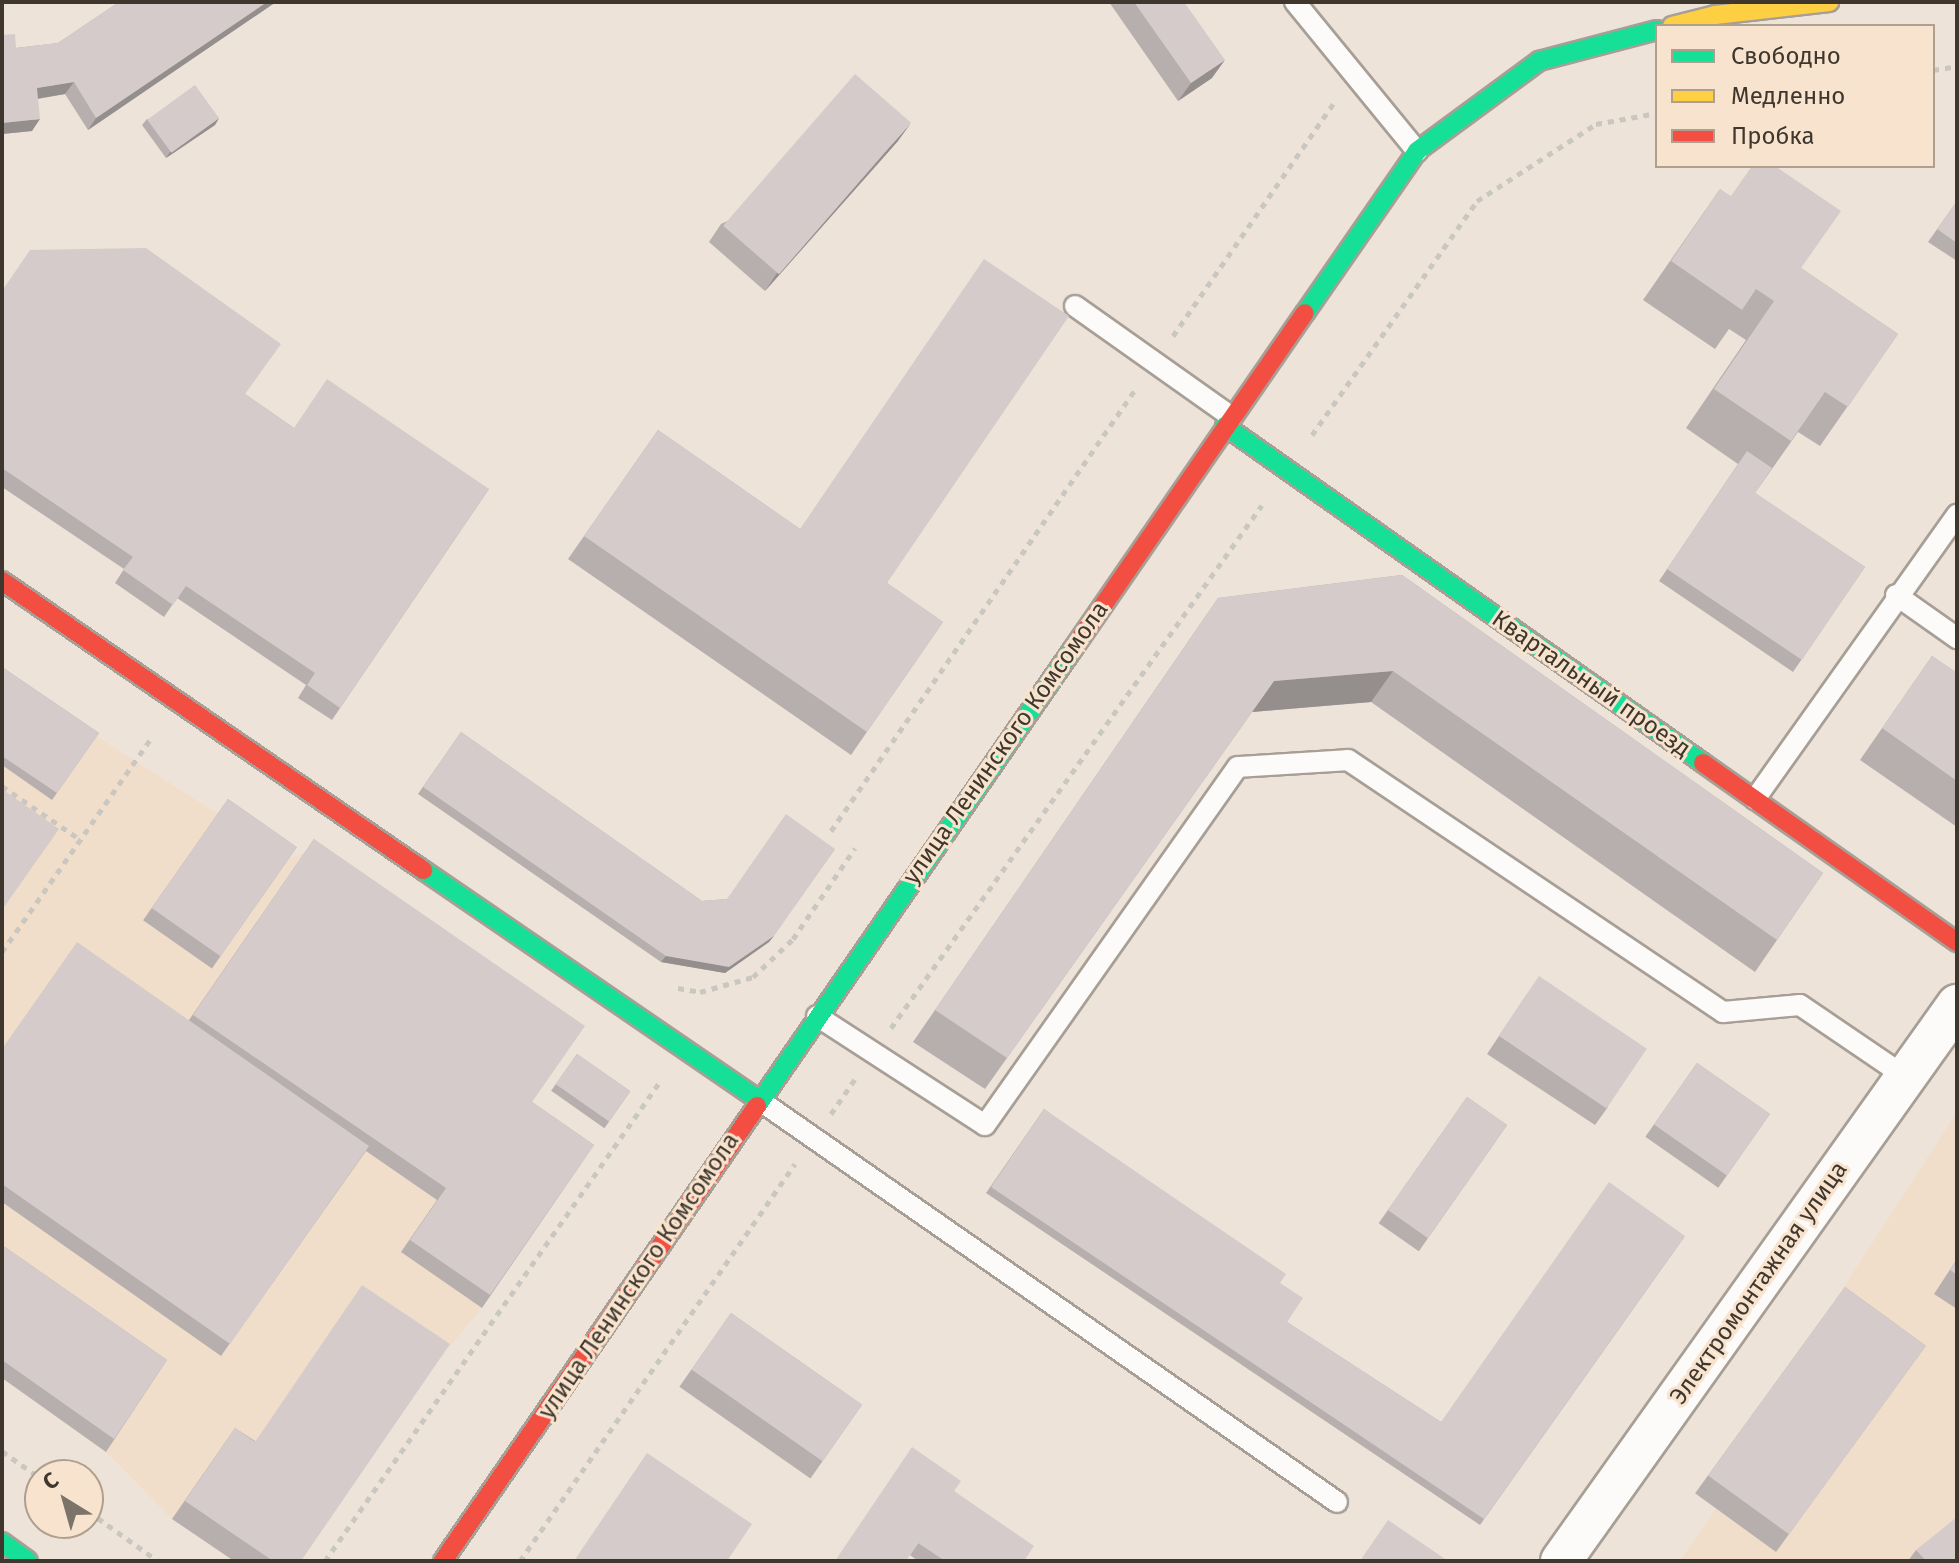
<!DOCTYPE html>
<html>
<head>
<meta charset="utf-8">
<style>
	body { margin:0 }
	#map { position:relative; width:1959px; height:1563px; overflow:hidden; background:#eee3d8; font-family:"Fira Sans",sans-serif }
	div>[style] { position:absolute }
	.built>* { inset:0; background:#f1deca }
	.path>* { height:5px; margin-top:-2.5px; transform-origin:0; background:repeating-linear-gradient(90deg,#cac7c1 0 6px,transparent 0 12px) }
	.roads { filter:drop-shadow(2px 0 #a79f96) drop-shadow(-2px 0 #a79f96) drop-shadow(0 2px #a79f96) drop-shadow(0 -2px #a79f96) }
	.lane>* { height:20px; margin:-10px; padding:0 10px; transform-origin:10px; border-radius:10px; background:#fcfbf9 }
	.street>* { height:40px; margin:-20px; padding:0 20px; transform-origin:20px; border-radius:20px; background:#fcfbf9 }
	.fast>* { height:18px; margin:-9px; padding:0 9px; transform-origin:9px; border-radius:9px; background:#16e098 }
	.slow>* { height:18px; margin:-9px; padding:0 9px; transform-origin:9px; border-radius:9px; background:#ffcf43 }
	.jam>* { height:18px; margin:-9px; padding:0 9px; transform-origin:9px; border-radius:9px; background:#f24e42 }
	.wall>* { inset:0; background:#b6afae; transform-origin:0 0 }
	.shaded-wall>* { inset:0; background:#948e8d }
	.building>* { inset:0; background:#d4cbca; transform-origin:0 0 }
	span { translate:-50% -50%; white-space:nowrap; text-align:center; line-height:1.15; -webkit-text-stroke:6px #f8e4ce; paint-order:stroke }
	.street-label { font-size:24px; color:#3f372e }
	.frame { position:absolute; inset:0; border:4px solid #3f372e; pointer-events:none }
	.legend { position:absolute; left:1655px; top:24px; width:280px; height:144px; box-sizing:border-box; background:#f8e4ce; border:2px solid #ae9f8e; margin:0; padding:10px 14px; list-style:none; font-size:24px; color:#3f372e }
	.legend li { display:flex; align-items:center; gap:16px; height:40px }
	.legend b { width:40px; border:2px solid #ae9f8e }
	.north { position:absolute; left:24px; top:1459px; width:80px; height:80px; box-sizing:border-box; background:#f8e4ce; border:2px solid #ae9f8e; border-radius:50%; rotate:323deg; font-size:22px; font-weight:700; line-height:32px; text-align:center; color:#3f372e }
	.north::after { content:''; display:block; margin:auto; width:28px; height:36px; background:#7c736a; clip-path:polygon(50% 0,100% 100%,50% 72%,0 100%) }
</style>
</head>
<body>
<div id="map">
	<div class="built">
		<div style="clip-path:polygon(2px 676px,289px 859px,305px 852px,524px 1115px,482px 1308px,437px 1362px,234px 1561px,172px 1519px,106px 1452px,2px 1378px)"></div>
		<div style="clip-path:polygon(1957px 1112px,1957px 1561px,1680px 1561px,1716px 1509px,1696px 1494px,1832px 1305px)"></div>
	</div>
	<div class="path">
		<div style="left:1933px;top:70px;width:24px;rotate:-9deg"></div>
		<div style="left:1173px;top:336px;width:285px;rotate:-55.4deg"></div>
		<div style="left:1312px;top:435px;width:286px;rotate:-54.8deg"></div>
		<div style="left:1477px;top:201px;width:142px;rotate:-32.9deg"></div>
		<div style="left:1596px;top:124px;width:62px;rotate:-10.2deg"></div>
		<div style="left:2px;top:786px;width:96px;rotate:34.4deg"></div>
		<div style="left:831px;top:831px;width:539px;rotate:-55.43deg"></div>
		<div style="left:2px;top:952px;width:262px;rotate:-55.1deg"></div>
		<div style="left:678px;top:988px;width:22px;rotate:10deg"></div>
		<div style="left:700px;top:992px;width:55px;rotate:-15.8deg"></div>
		<div style="left:753px;top:977px;width:55px;rotate:-43.5deg"></div>
		<div style="left:793px;top:939px;width:110px;rotate:-55.7deg"></div>
		<div style="left:891px;top:1028px;width:641px;rotate:-54.65deg"></div>
		<div style="left:831px;top:1114px;width:42px;rotate:-55.6deg"></div>
		<div style="left:2px;top:1451px;width:47px;rotate:35.4deg"></div>
		<div style="left:88px;top:1511px;width:86px;rotate:35.5deg"></div>
		<div style="left:325px;top:1561px;width:583px;rotate:-55.06deg"></div>
		<div style="left:520px;top:1561px;width:483px;rotate:-55.3deg"></div>
	</div>
	<div class="roads">
		<div class="lane">
			<div style="left:1295px;top:2px;width:193px;rotate:50.7deg"></div>
			<div style="left:1075px;top:306px;width:192px;rotate:35.3deg"></div>
			<div style="left:1896px;top:595px;width:75px;rotate:35.2deg"></div>
			<div style="left:1755px;top:799px;width:349px;rotate:-54.6deg"></div>
			<div style="left:817px;top:1016px;width:200px;rotate:33deg"></div>
			<div style="left:985px;top:1125px;width:438px;rotate:-54.8deg"></div>
			<div style="left:1238px;top:767px;width:110px;rotate:-3.6deg"></div>
			<div style="left:1348px;top:760px;width:452px;rotate:33.9deg"></div>
			<div style="left:1723px;top:1012px;width:77px;rotate:-5.2deg"></div>
			<div style="left:1800px;top:1005px;width:128px;rotate:34.2deg"></div>
			<div style="left:759px;top:1100px;width:704px;rotate:34.82deg"></div>
		</div>
		<div class="street">
			<div style="left:1561px;top:1561px;width:683px;rotate:-54.54deg"></div>
		</div>
		<div class="fast">
			<div style="left:1305px;top:313px;width:197px;rotate:-55.3deg"></div>
			<div style="left:1417px;top:151px;width:152px;rotate:-36.4deg"></div>
			<div style="left:1539px;top:61px;width:122px;rotate:-14.7deg"></div>
			<div style="left:1225px;top:426px;width:585px;rotate:35.18deg"></div>
			<div style="left:423px;top:870px;width:407px;rotate:34.4deg"></div>
			<div style="left:757px;top:1106px;width:556px;rotate:-55.34deg"></div>
			<div style="left:2px;top:1542px;width:32px;rotate:36deg"></div>
		</div>
		<div class="slow">
			<div style="left:1672px;top:26px;width:44px;rotate:-14.3deg"></div>
			<div style="left:1715px;top:15px;width:115px;rotate:-6.5deg"></div>
		</div>
		<div class="jam">
			<div style="left:2px;top:581px;width:511px;rotate:34.47deg"></div>
			<div style="left:1073px;top:649px;width:408px;rotate:-55.4deg"></div>
			<div style="left:1703px;top:763px;width:311px;rotate:35.2deg"></div>
			<div style="left:443px;top:1561px;width:553px;rotate:-55.39deg"></div>
		</div>
	</div>
	<div class="wall">
		<div style="clip-path:polygon(119px 2px,276px 2px,88px 130px,65px 94px,38px 99px,32px 131px,2px 134px,2px 35px,16px 48px,58px 43px)"></div>
		<div style="clip-path:polygon(1109px 2px,1184px 2px,1212px 78px,1178px 101px)"></div>
		<div style="clip-path:polygon(219px 118px,215px 125px,166px 158px,142px 125px,147px 119px)"></div>
		<div style="clip-path:polygon(898px 141px,765px 291px,709px 242px,721px 224px)"></div>
		<div style="clip-path:polygon(1720px 189px,1801px 268px,1898px 334px,1820px 446px,1798px 432px,1755px 493px,1865px 567px,1793px 672px,1659px 581px,1738px 464px,1686px 428px,1746px 340px,1729px 329px,1715px 349px,1643px 300px)"></div>
		<div style="clip-path:polygon(1957px 201px,1957px 261px,1928px 242px)"></div>
		<div style="clip-path:polygon(2px 291px,245px 394px,294px 428px,489px 489px,332px 720px,298px 698px,306px 685px,177px 598px,164px 617px,115px 583px,124px 569px,2px 487px)"></div>
		<div style="clip-path:polygon(658px 430px,800px 529px,887px 583px,943px 622px,851px 755px,568px 559px)"></div>
		<div style="clip-path:polygon(1402px 575px,1823px 873px,1755px 972px,1371px 702px,1252px 712px,985px 1089px,913px 1042px,1218px 598px)"></div>
		<div style="clip-path:polygon(1932px 656px,1957px 673px,1957px 827px,1860px 760px)"></div>
		<div style="clip-path:polygon(2px 667px,99px 733px,52px 800px,2px 765px)"></div>
		<div style="clip-path:polygon(461px 732px,702px 901px,727px 899px,835px 849px,769px 942px,725px 973px,661px 962px,418px 794px)"></div>
		<div style="left:228px;top:799px;width:84px;height:148px;rotate:35deg"></div>
		<div style="clip-path:polygon(314px 839px,532px 1102px,594px 1145px,482px 1308px,401px 1252px,437px 1200px,366px 1151px,221px 1356px,2px 1202px,2px 1049px,189px 1020px)"></div>
		<div style="clip-path:polygon(1527px 994px,1608px 1107px,1595px 1125px,1487px 1054px)"></div>
		<div style="left:577px;top:1054px;width:65px;height:45px;rotate:35deg"></div>
		<div style="left:1697px;top:1063px;width:89px;height:90px;rotate:35deg"></div>
		<div style="left:1467px;top:1097px;width:49px;height:154px;rotate:35deg"></div>
		<div style="clip-path:polygon(1044px 1109px,1280px 1283px,1287px 1322px,1441px 1422px,1685px 1236px,1480px 1525px,986px 1193px)"></div>
		<div style="clip-path:polygon(2px 1245px,167px 1360px,106px 1452px,2px 1378px)"></div>
		<div style="clip-path:polygon(1957px 1259px,1957px 1309px,1934px 1294px)"></div>
		<div style="left:1845px;top:1287px;width:100px;height:255px;rotate:36deg"></div>
		<div style="left:731px;top:1313px;width:160px;height:90px;rotate:35deg"></div>
		<div style="clip-path:polygon(235px 1428px,255px 1441px,301px 1561px,234px 1561px,172px 1519px)"></div>
		<div style="clip-path:polygon(954px 1491px,1024px 1561px,918px 1561px,910px 1555px)"></div>
		<div style="clip-path:polygon(1916px 1550px,1957px 1561px,1908px 1561px)"></div>
	</div>
	<div class="shaded-wall">
		<div style="clip-path:polygon(267px 2px,276px 2px,88px 130px,96px 118px)"></div>
		<div style="clip-path:polygon(1225px 60px,1212px 78px,1178px 101px,1191px 83px)"></div>
		<div style="clip-path:polygon(74px 82px,65px 94px,29px 100px,37px 88px)"></div>
		<div style="clip-path:polygon(219px 118px,215px 125px,166px 158px,170px 152px)"></div>
		<div style="clip-path:polygon(40px 119px,32px 131px,2px 134px,2px 123px)"></div>
		<div style="clip-path:polygon(911px 123px,898px 141px,765px 291px,777px 273px)"></div>
		<div style="clip-path:polygon(1393px 671px,1371px 702px,1252px 712px,985px 1089px,1274px 681px)"></div>
		<div style="clip-path:polygon(774px 936px,769px 942px,725px 973px,661px 962px,666px 956px)"></div>
	</div>
	<div class="building">
		<div style="clip-path:polygon(119px 2px,267px 2px,96px 118px,74px 82px,37px 88px,40px 119px,2px 123px,2px 35px,15px 34px,16px 48px,58px 43px)"></div>
		<div style="clip-path:polygon(1134px 2px,1184px 2px,1225px 60px,1191px 83px)"></div>
		<div style="left:855px;top:74px;width:74px;height:201px;rotate:41deg"></div>
		<div style="left:195px;top:85px;width:41px;height:59px;rotate:54deg"></div>
		<div style="clip-path:polygon(1752px 166px,1775px 166px,1841px 211px,1801px 268px,1898px 334px,1848px 407px,1825px 392px,1791px 441px,1714px 389px,1774px 301px,1756px 289px,1742px 310px,1671px 261px,1720px 189px,1731px 196px)"></div>
		<div style="clip-path:polygon(1957px 201px,1957px 243px,1937px 229px)"></div>
		<div style="clip-path:polygon(146px 248px,281px 344px,245px 394px,294px 428px,327px 379px,489px 489px,340px 708px,307px 685px,315px 673px,186px 586px,173px 605px,123px 570px,133px 557px,2px 468px,2px 291px,30px 250px)"></div>
		<div style="clip-path:polygon(984px 259px,1069px 316px,887px 583px,943px 622px,867px 732px,584px 536px,658px 430px,800px 529px)"></div>
		<div style="clip-path:polygon(1747px 451px,1772px 468px,1755px 493px,1865px 567px,1802px 660px,1667px 569px)"></div>
		<div style="clip-path:polygon(1402px 575px,1823px 873px,1777px 940px,1393px 671px,1274px 681px,1007px 1058px,935px 1010px,1218px 598px)"></div>
		<div style="clip-path:polygon(1932px 656px,1957px 673px,1957px 781px,1882px 728px)"></div>
		<div style="clip-path:polygon(2px 667px,99px 733px,57px 793px,2px 756px)"></div>
		<div style="clip-path:polygon(461px 732px,702px 901px,727px 899px,786px 814px,835px 849px,774px 936px,729px 967px,666px 956px,423px 787px)"></div>
		<div style="clip-path:polygon(2px 789px,59px 829px,2px 910px)"></div>
		<div style="left:228px;top:799px;width:84px;height:133px;rotate:35deg"></div>
		<div style="clip-path:polygon(314px 839px,585px 1026px,532px 1102px,594px 1145px,490px 1295px,410px 1240px,446px 1188px,193px 1015px)"></div>
		<div style="clip-path:polygon(77px 942px,369px 1146px,230px 1344px,2px 1184px,2px 1049px)"></div>
		<div style="left:1539px;top:976px;width:130px;height:72px;rotate:34deg"></div>
		<div style="left:577px;top:1054px;width:65px;height:37px;rotate:35deg"></div>
		<div style="left:1697px;top:1063px;width:89px;height:75px;rotate:35deg"></div>
		<div style="left:1467px;top:1097px;width:49px;height:138px;rotate:35deg"></div>
		<div style="clip-path:polygon(1044px 1109px,1286px 1274px,1280px 1283px,1303px 1298px,1287px 1322px,1441px 1422px,1609px 1182px,1685px 1236px,1484px 1519px,991px 1187px)"></div>
		<div style="clip-path:polygon(2px 1245px,167px 1360px,114px 1439px,2px 1360px)"></div>
		<div style="clip-path:polygon(1957px 1260px,1957px 1275px,1950px 1270px)"></div>
		<div style="clip-path:polygon(362px 1285px,450px 1344px,301px 1561px,273px 1561px,185px 1501px,235px 1428px,255px 1442px)"></div>
		<div style="left:1845px;top:1287px;width:100px;height:233px;rotate:36deg"></div>
		<div style="left:731px;top:1313px;width:160px;height:69px;rotate:35deg"></div>
		<div style="clip-path:polygon(912px 1447px,961px 1481px,954px 1491px,1034px 1546px,1024px 1561px,945px 1561px,918px 1543px,906px 1561px,835px 1561px)"></div>
		<div style="clip-path:polygon(647px 1453px,752px 1524px,727px 1561px,574px 1561px)"></div>
		<div style="clip-path:polygon(1957px 1517px,1957px 1561px,1926px 1561px,1916px 1550px)"></div>
		<div style="clip-path:polygon(1388px 1520px,1448px 1561px,1360px 1561px)"></div>
	</div>
	<div class="street-label">
		<span style="left:1591px;top:684px;rotate:35deg">Квартальный проезд</span>
		<span style="left:1006px;top:743px;rotate:-55deg">улица Ленинского Комсомола</span>
		<span style="left:639px;top:1276px;rotate:-56deg">улица Ленинского Комсомола</span>
		<span style="left:1759px;top:1283px;rotate:-55deg">Электромонтажная улица</span>
	</div>
	<div class="frame"></div>
	<ul class="legend">
	<li><b style="height:10px;background:#16e098"></b>Свободно</li>
	<li><b style="height:10px;background:#ffcf43"></b>Медленно</li>
	<li><b style="height:10px;background:#f24e42"></b>Пробка</li>
	</ul>
	<div class="north">С</div>
</div>
</body>
</html>
